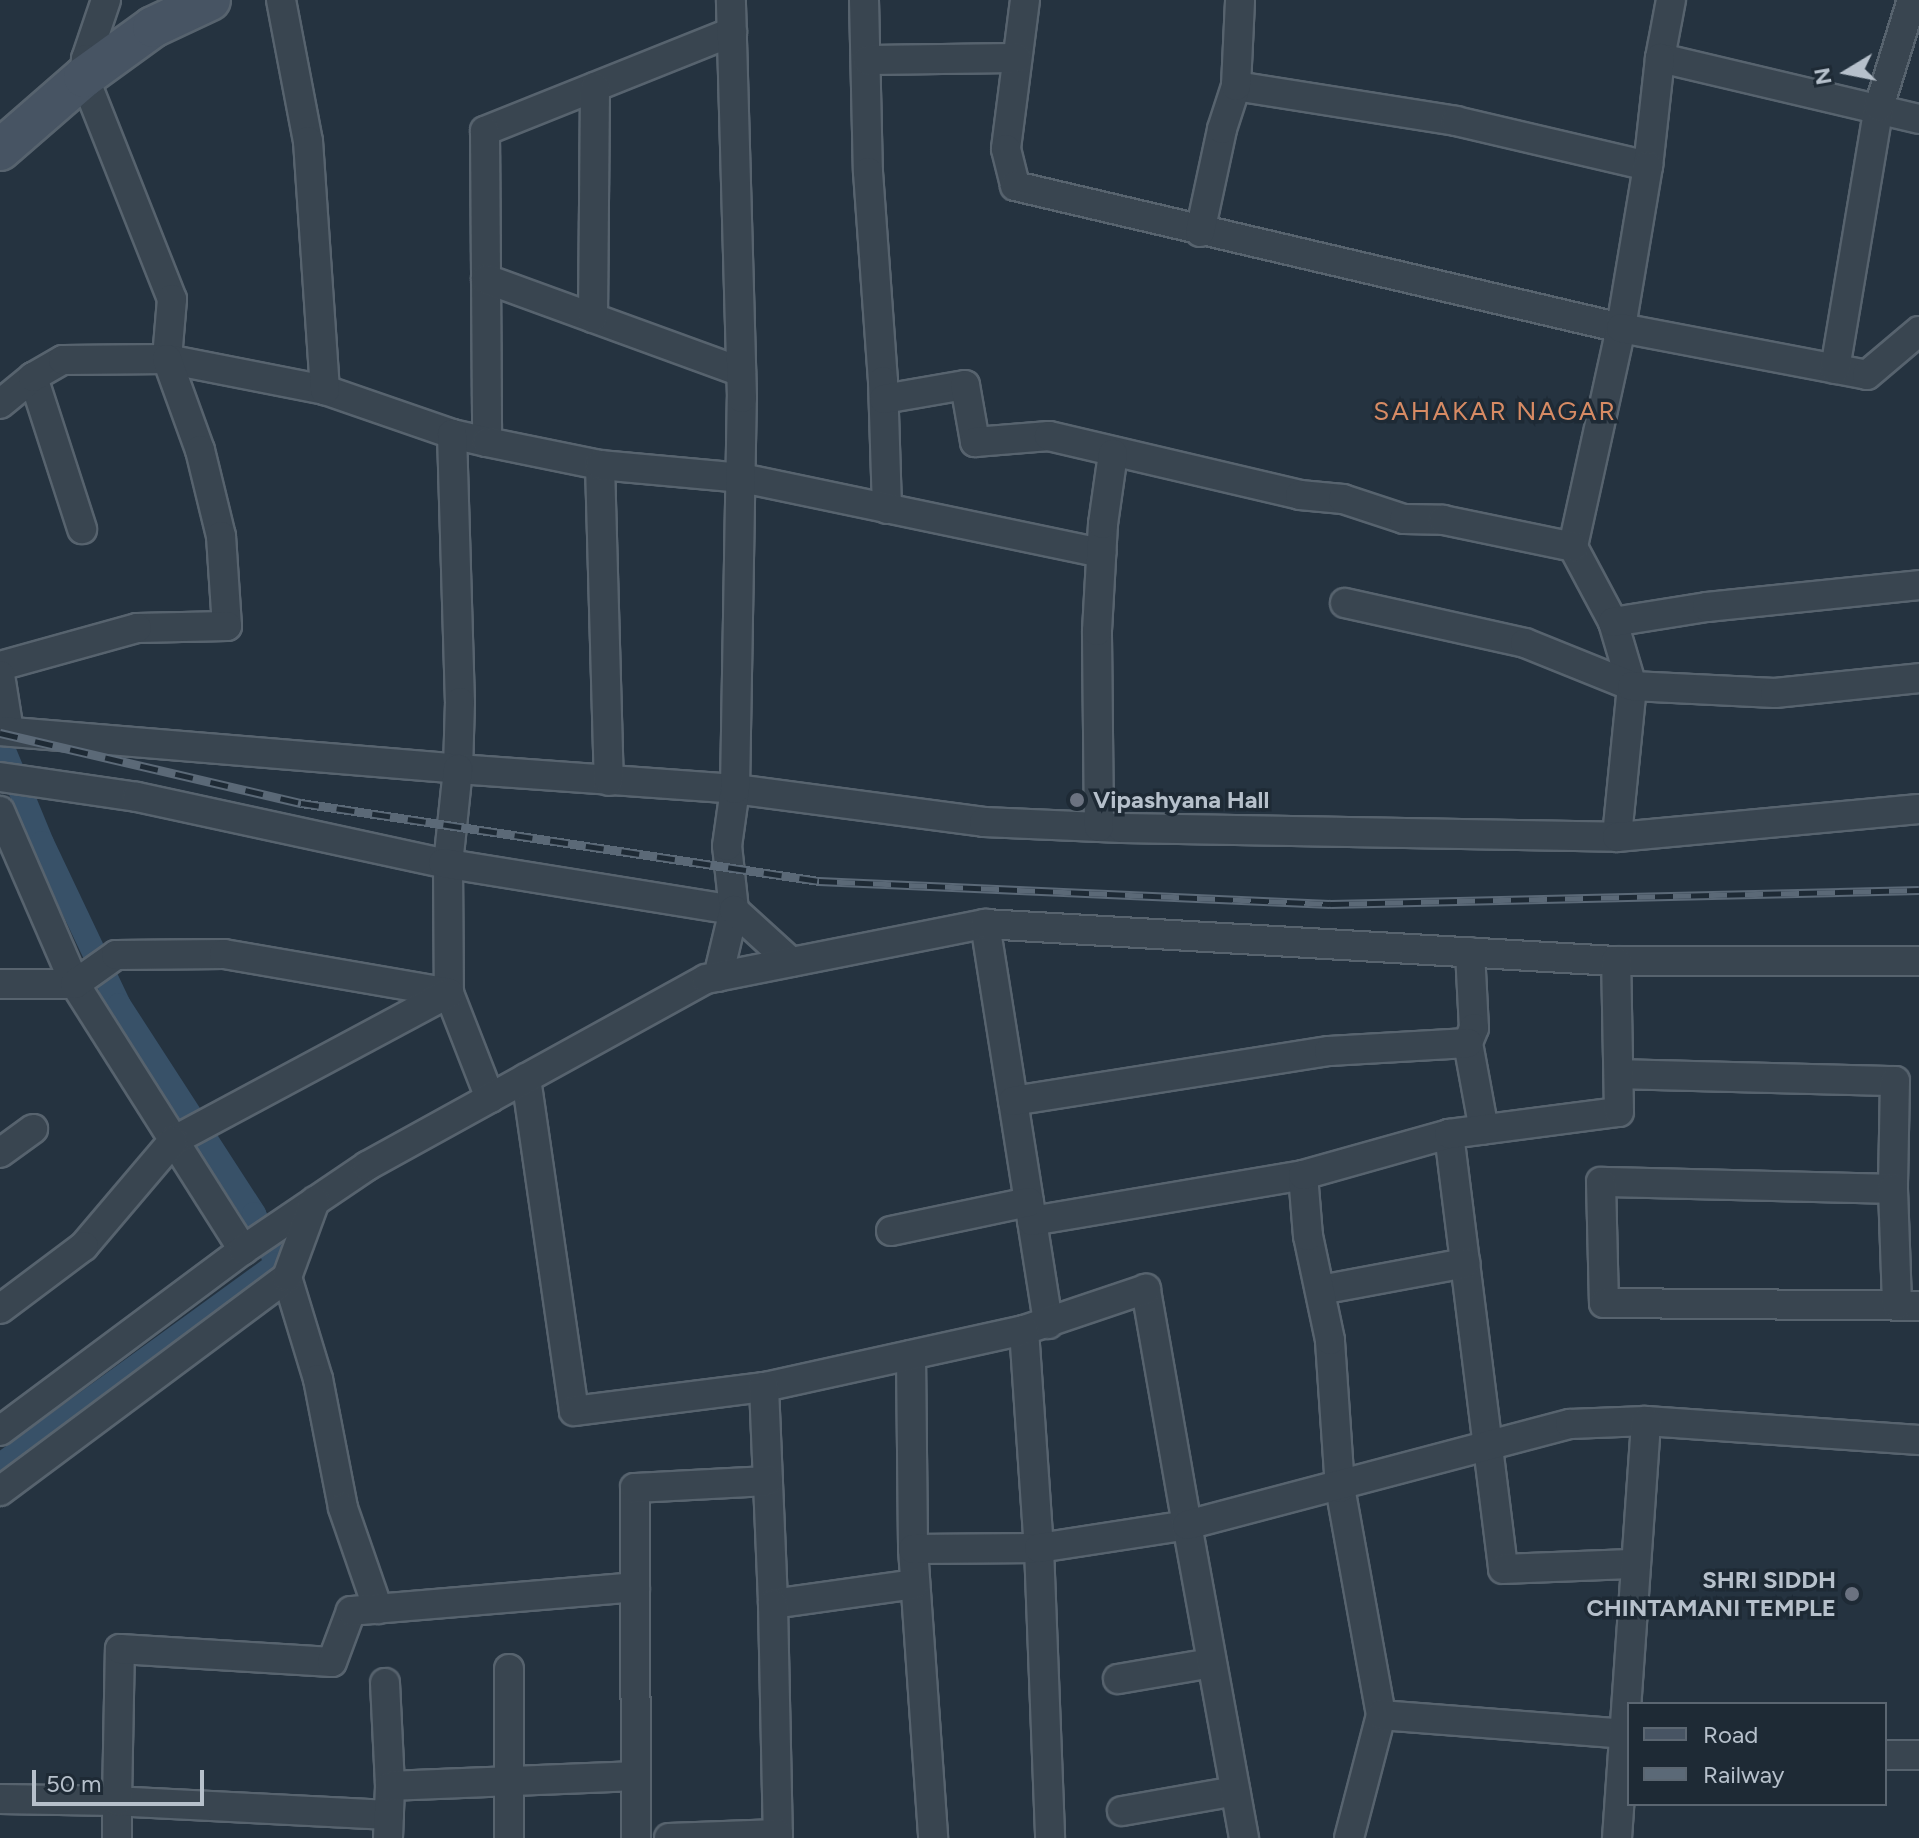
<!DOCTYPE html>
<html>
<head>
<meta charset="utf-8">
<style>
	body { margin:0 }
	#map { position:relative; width:1919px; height:1838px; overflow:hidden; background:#253340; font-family:Figtree,sans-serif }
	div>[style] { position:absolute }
	.canal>* { height:24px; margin:-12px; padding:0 12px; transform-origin:12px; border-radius:12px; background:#385168 }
	.roads { filter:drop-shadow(2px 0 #57636e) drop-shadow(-2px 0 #57636e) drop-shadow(0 2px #57636e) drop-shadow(0 -2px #57636e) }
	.street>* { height:28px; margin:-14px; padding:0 14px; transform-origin:14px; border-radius:14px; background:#394550 }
	.secondary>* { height:40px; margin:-20px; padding:0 20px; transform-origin:20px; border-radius:20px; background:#475463 }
	.rail>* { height:9px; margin-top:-4.5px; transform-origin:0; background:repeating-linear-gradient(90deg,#1e2a35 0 18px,#5b6977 0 36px); box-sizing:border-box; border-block:2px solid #5b6977 }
	.dots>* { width:22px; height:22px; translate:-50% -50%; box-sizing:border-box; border:4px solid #1e2a35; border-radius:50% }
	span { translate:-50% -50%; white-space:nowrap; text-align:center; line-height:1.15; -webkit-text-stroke:7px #1e2a35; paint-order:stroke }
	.poi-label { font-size:24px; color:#b6c0cb; font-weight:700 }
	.left { translate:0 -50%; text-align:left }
	.right { translate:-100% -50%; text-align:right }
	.neighbourhood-label { font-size:26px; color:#d78b64; letter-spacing:2px }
	.legend { position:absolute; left:1627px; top:1702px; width:260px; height:104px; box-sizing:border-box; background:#1e2a35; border:2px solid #5b6671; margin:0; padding:10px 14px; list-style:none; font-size:24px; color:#b6c0cb }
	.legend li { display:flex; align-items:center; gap:16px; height:40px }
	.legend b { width:40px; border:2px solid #5b6671 }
	.north { position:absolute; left:1807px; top:32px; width:80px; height:80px; -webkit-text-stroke:6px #1e2a35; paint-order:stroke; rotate:260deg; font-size:22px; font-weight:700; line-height:32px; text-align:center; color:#b6c0cb }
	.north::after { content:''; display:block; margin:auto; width:28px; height:36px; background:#b6c0cb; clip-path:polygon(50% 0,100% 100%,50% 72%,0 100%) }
	.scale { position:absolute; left:32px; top:1770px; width:172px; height:36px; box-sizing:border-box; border:4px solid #b6c0cb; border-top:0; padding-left:10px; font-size:24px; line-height:28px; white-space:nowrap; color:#b6c0cb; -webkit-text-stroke:6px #1e2a35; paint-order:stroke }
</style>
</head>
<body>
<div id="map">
	<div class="canal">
		<div style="left:0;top:741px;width:110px;rotate:67.6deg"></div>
		<div style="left:42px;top:843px;width:179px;rotate:64.6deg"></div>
		<div style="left:119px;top:1005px;width:249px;rotate:57.1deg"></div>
		<div style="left:254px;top:1214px;width:55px;rotate:65.3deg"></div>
		<div style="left:277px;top:1264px;width:342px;rotate:144deg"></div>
	</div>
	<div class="roads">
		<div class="street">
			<div style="left:106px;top:0;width:62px;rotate:108.7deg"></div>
			<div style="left:86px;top:59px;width:18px;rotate:96deg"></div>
			<div style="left:84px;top:77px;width:239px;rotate:68.4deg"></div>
			<div style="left:172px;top:299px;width:60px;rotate:94.8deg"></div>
			<div style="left:167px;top:359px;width:161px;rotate:11.1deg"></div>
			<div style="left:325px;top:390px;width:134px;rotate:19.1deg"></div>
			<div style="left:281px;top:0;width:144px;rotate:79.2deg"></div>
			<div style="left:308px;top:141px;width:250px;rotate:86.1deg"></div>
			<div style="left:864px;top:0;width:172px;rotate:88.7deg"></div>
			<div style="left:868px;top:172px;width:210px;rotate:85.9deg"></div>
			<div style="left:883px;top:381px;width:128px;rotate:88.2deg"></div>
			<div style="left:1025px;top:0;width:150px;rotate:97.3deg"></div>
			<div style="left:1006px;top:149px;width:38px;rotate:76deg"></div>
			<div style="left:1015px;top:186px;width:622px;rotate:13.19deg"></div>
			<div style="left:1621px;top:328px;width:224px;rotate:102.4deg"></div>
			<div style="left:1573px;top:547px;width:85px;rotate:61.9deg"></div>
			<div style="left:1613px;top:622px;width:67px;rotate:73.5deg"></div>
			<div style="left:1632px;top:686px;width:152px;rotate:95.7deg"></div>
			<div style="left:732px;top:32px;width:266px;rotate:158.2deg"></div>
			<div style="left:485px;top:131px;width:311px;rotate:89.6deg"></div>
			<div style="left:487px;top:442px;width:36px;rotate:-167deg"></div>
			<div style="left:452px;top:434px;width:268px;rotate:88.3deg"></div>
			<div style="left:460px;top:702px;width:67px;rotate:91.7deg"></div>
			<div style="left:458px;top:769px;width:278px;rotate:4.1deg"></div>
			<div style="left:735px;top:789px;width:251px;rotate:7.5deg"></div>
			<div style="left:984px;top:822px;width:138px;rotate:2.5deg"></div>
			<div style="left:1122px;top:828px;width:495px;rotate:1deg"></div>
			<div style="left:1617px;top:837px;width:303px;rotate:-5.3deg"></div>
			<div style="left:1660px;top:58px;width:59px;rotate:-79.3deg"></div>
			<div style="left:867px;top:60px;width:150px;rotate:-0.8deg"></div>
			<div style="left:1236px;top:86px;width:223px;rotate:9deg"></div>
			<div style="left:1456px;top:121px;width:197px;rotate:13.2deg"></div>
			<div style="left:1919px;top:119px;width:266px;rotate:-166.7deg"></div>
			<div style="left:1660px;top:58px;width:109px;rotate:96.3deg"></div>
			<div style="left:1648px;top:166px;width:164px;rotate:99.5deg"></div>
			<div style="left:1621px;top:328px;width:250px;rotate:10.8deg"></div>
			<div style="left:1867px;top:375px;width:68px;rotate:-40.2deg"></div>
			<div style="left:1200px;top:232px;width:105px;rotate:-77.9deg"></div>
			<div style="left:1222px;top:129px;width:45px;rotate:-72deg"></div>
			<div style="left:1236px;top:86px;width:86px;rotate:-87.3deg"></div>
			<div style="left:486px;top:279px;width:271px;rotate:20deg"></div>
			<div style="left:593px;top:318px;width:231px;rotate:-89.5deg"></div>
			<div style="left:1835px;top:369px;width:266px;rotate:-80.5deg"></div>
			<div style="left:1879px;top:107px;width:112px;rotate:-72.9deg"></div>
			<div style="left:33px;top:377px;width:160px;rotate:72.1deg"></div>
			<div style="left:884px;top:399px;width:82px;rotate:-9.8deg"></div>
			<div style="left:965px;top:385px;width:58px;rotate:80deg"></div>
			<div style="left:975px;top:442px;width:74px;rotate:-4.6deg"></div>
			<div style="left:1049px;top:436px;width:258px;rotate:13.2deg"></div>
			<div style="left:1300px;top:495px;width:43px;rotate:5.3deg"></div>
			<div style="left:1343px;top:499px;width:64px;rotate:18.2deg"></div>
			<div style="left:1404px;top:519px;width:39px;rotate:1deg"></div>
			<div style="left:1443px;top:520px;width:133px;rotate:11.7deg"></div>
			<div style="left:0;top:404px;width:43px;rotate:-39.3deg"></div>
			<div style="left:33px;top:377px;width:34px;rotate:-30deg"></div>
			<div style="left:63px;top:360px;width:104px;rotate:-0.6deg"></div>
			<div style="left:167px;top:359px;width:97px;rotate:70.1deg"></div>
			<div style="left:200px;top:450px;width:89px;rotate:76.3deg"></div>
			<div style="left:221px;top:536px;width:90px;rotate:86.2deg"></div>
			<div style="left:227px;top:626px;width:90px;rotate:178.7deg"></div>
			<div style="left:137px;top:628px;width:142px;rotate:164.5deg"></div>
			<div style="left:487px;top:442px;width:115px;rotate:11.5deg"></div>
			<div style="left:600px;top:465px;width:316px;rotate:88.4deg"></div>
			<div style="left:600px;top:465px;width:143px;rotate:5.2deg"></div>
			<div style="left:742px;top:478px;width:367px;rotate:11.8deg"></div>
			<div style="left:1345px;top:603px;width:184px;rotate:12.5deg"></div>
			<div style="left:1525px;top:643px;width:115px;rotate:21.9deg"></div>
			<div style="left:1632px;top:686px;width:143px;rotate:2.8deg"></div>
			<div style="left:1775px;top:693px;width:145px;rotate:-5.9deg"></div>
			<div style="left:1613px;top:622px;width:95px;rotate:-9.1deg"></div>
			<div style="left:1707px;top:607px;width:213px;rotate:-5.9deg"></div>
			<div style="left:0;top:675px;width:57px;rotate:80.9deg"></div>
			<div style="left:0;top:731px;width:460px;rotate:4.7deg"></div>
			<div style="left:458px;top:769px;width:96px;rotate:96deg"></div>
			<div style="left:448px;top:864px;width:129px;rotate:89.6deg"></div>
			<div style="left:449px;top:993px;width:113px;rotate:68.7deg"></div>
			<div style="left:0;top:777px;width:138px;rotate:8.3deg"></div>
			<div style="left:137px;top:797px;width:313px;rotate:12.2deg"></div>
			<div style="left:443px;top:863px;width:295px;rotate:9.2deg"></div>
			<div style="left:734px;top:910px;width:64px;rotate:-96.2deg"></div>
			<div style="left:727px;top:846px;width:58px;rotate:-82deg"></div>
			<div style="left:735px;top:789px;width:391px;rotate:-89deg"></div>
			<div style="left:742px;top:398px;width:398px;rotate:-91.6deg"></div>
			<div style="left:0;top:811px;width:189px;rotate:66.6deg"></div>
			<div style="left:75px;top:984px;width:315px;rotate:57.7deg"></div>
			<div style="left:1099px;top:827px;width:196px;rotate:-90.6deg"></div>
			<div style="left:1097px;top:631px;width:107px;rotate:-86.8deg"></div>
			<div style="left:1103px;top:524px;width:71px;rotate:-81.9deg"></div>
			<div style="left:985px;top:924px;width:405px;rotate:81deg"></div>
			<div style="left:1470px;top:952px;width:76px;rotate:87deg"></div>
			<div style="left:1474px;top:1028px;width:16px;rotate:112deg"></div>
			<div style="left:1468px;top:1043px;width:88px;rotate:79.6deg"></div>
			<div style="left:718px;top:977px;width:69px;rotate:-76.6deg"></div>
			<div style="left:734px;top:910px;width:77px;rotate:42.4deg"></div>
			<div style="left:0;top:984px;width:75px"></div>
			<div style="left:75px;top:984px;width:50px;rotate:-35.3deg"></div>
			<div style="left:116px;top:955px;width:108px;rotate:-0.5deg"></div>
			<div style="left:224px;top:954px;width:228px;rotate:9.8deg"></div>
			<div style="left:449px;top:993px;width:313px;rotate:151.8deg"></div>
			<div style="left:173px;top:1141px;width:138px;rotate:130.3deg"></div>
			<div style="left:84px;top:1246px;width:105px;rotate:143.1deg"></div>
			<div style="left:1619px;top:1074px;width:276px;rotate:1.5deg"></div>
			<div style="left:1895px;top:1081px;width:108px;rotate:91.1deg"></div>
			<div style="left:1893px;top:1189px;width:292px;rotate:-178.6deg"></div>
			<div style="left:1601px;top:1182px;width:121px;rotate:88.6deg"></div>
			<div style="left:1604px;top:1303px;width:315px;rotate:0.5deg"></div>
			<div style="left:526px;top:1078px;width:336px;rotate:81.8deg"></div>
			<div style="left:574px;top:1411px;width:192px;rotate:-7.2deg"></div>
			<div style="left:1013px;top:1101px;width:320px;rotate:-9deg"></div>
			<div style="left:1329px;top:1051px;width:139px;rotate:-3.3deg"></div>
			<div style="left:1449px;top:1134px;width:438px;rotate:82.9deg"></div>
			<div style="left:1503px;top:1569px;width:133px;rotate:-2.2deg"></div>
			<div style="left:0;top:1153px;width:41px;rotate:-36deg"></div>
			<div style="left:1893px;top:1189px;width:116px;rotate:88deg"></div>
			<div style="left:1032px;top:1221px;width:275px;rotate:-9.6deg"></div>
			<div style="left:891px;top:1231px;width:141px;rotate:-11.9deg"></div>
			<div style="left:287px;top:1277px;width:107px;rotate:73.1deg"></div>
			<div style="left:318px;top:1379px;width:131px;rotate:79deg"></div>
			<div style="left:343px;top:1508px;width:107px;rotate:70.9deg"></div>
			<div style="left:1321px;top:1290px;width:147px;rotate:-10.6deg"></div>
			<div style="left:1024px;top:1330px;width:219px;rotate:86.1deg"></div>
			<div style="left:1039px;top:1548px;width:290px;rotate:87.8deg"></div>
			<div style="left:911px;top:1355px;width:194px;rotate:89.4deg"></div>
			<div style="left:913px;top:1549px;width:290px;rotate:86deg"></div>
			<div style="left:0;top:1431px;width:303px;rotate:-36.7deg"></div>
			<div style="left:243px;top:1250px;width:150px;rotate:-34.1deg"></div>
			<div style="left:367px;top:1166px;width:387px;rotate:-28.9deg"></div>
			<div style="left:706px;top:979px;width:284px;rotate:-11.2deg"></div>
			<div style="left:985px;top:924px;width:632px;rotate:3.36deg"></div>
			<div style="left:1616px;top:961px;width:303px"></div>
			<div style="left:0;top:1491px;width:358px;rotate:-36.7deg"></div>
			<div style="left:287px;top:1277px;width:81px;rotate:-69.8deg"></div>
			<div style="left:913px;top:1549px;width:126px;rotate:-0.5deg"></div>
			<div style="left:1039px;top:1548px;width:150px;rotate:-8.8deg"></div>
			<div style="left:1187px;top:1525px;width:240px;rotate:-99.9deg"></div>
			<div style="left:1146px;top:1289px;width:129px;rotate:161.4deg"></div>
			<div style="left:1024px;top:1330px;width:266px;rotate:167.6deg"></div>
			<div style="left:764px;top:1387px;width:217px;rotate:87.6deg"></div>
			<div style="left:773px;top:1604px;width:143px;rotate:-8deg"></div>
			<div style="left:773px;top:1604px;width:234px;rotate:88.8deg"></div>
			<div style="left:1118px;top:1679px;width:95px;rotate:-9.7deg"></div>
			<div style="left:385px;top:1683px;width:103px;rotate:87.2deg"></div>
			<div style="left:1381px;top:1715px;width:231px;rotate:-100.2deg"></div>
			<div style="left:1340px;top:1488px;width:148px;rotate:-93.9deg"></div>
			<div style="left:1330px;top:1340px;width:106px;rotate:-101.9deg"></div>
			<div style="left:1308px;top:1236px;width:61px;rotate:-94.7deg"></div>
			<div style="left:1303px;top:1175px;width:152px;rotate:-15.7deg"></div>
			<div style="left:1449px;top:1134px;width:171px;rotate:-7.4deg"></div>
			<div style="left:1619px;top:1112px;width:151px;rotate:-91.1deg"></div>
			<div style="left:1885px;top:1755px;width:34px"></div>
			<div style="left:0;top:1799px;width:117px;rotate:1deg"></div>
			<div style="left:117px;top:1801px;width:37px;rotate:90deg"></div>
			<div style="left:1122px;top:1811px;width:115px;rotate:-10deg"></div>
			<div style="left:389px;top:1815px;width:272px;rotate:-177.1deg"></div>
			<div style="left:117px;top:1801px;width:152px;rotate:-88.9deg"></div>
			<div style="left:120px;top:1649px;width:212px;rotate:3.5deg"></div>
			<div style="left:332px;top:1662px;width:54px;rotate:-69.6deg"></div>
			<div style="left:351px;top:1611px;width:285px;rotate:-4.8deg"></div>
			<div style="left:388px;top:1838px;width:52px;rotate:-87.8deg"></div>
			<div style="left:390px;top:1786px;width:246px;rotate:-2.3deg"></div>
			<div style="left:509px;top:1838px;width:169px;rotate:-90deg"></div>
			<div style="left:636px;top:1838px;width:350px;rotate:-90.2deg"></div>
			<div style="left:635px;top:1488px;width:133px;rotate:-3deg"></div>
			<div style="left:669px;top:1838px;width:109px;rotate:-2.1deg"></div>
			<div style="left:1244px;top:1838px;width:318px;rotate:-100.3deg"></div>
			<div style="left:1187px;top:1525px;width:396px;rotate:-14.8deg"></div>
			<div style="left:1570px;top:1424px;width:76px;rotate:-2.3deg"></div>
			<div style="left:1646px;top:1421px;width:274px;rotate:4deg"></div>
			<div style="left:1349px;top:1838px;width:127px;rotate:-75.4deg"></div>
			<div style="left:1381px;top:1715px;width:249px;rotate:4.4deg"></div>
			<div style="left:1617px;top:1838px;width:418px;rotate:-86deg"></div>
		</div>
		<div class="secondary">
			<div style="left:0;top:150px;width:111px;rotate:-41deg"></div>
			<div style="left:84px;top:77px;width:85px;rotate:-35.9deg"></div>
			<div style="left:153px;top:27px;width:63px;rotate:-25.3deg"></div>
		</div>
	</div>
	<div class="rail">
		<div style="left:0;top:733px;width:309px;rotate:13.1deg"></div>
		<div style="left:301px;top:803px;width:524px;rotate:8.56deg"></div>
		<div style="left:819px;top:881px;width:513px;rotate:2.57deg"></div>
		<div style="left:1331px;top:904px;width:588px;rotate:-1.36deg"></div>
	</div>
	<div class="dots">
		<div style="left:1077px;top:800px;background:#6b7280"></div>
		<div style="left:1852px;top:1594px;background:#6b7280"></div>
	</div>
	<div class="poi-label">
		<span class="left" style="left:1093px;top:800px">Vipashyana Hall</span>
		<span class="right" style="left:1836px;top:1594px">SHRI SIDDH<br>CHINTAMANI TEMPLE</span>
	</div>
	<div class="neighbourhood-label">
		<span style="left:1495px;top:412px">SAHAKAR NAGAR</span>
	</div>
	<ul class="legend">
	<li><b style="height:10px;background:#475463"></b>Road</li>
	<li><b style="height:10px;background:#5b6977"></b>Railway</li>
	</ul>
	<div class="north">N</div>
	<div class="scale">50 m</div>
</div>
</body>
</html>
